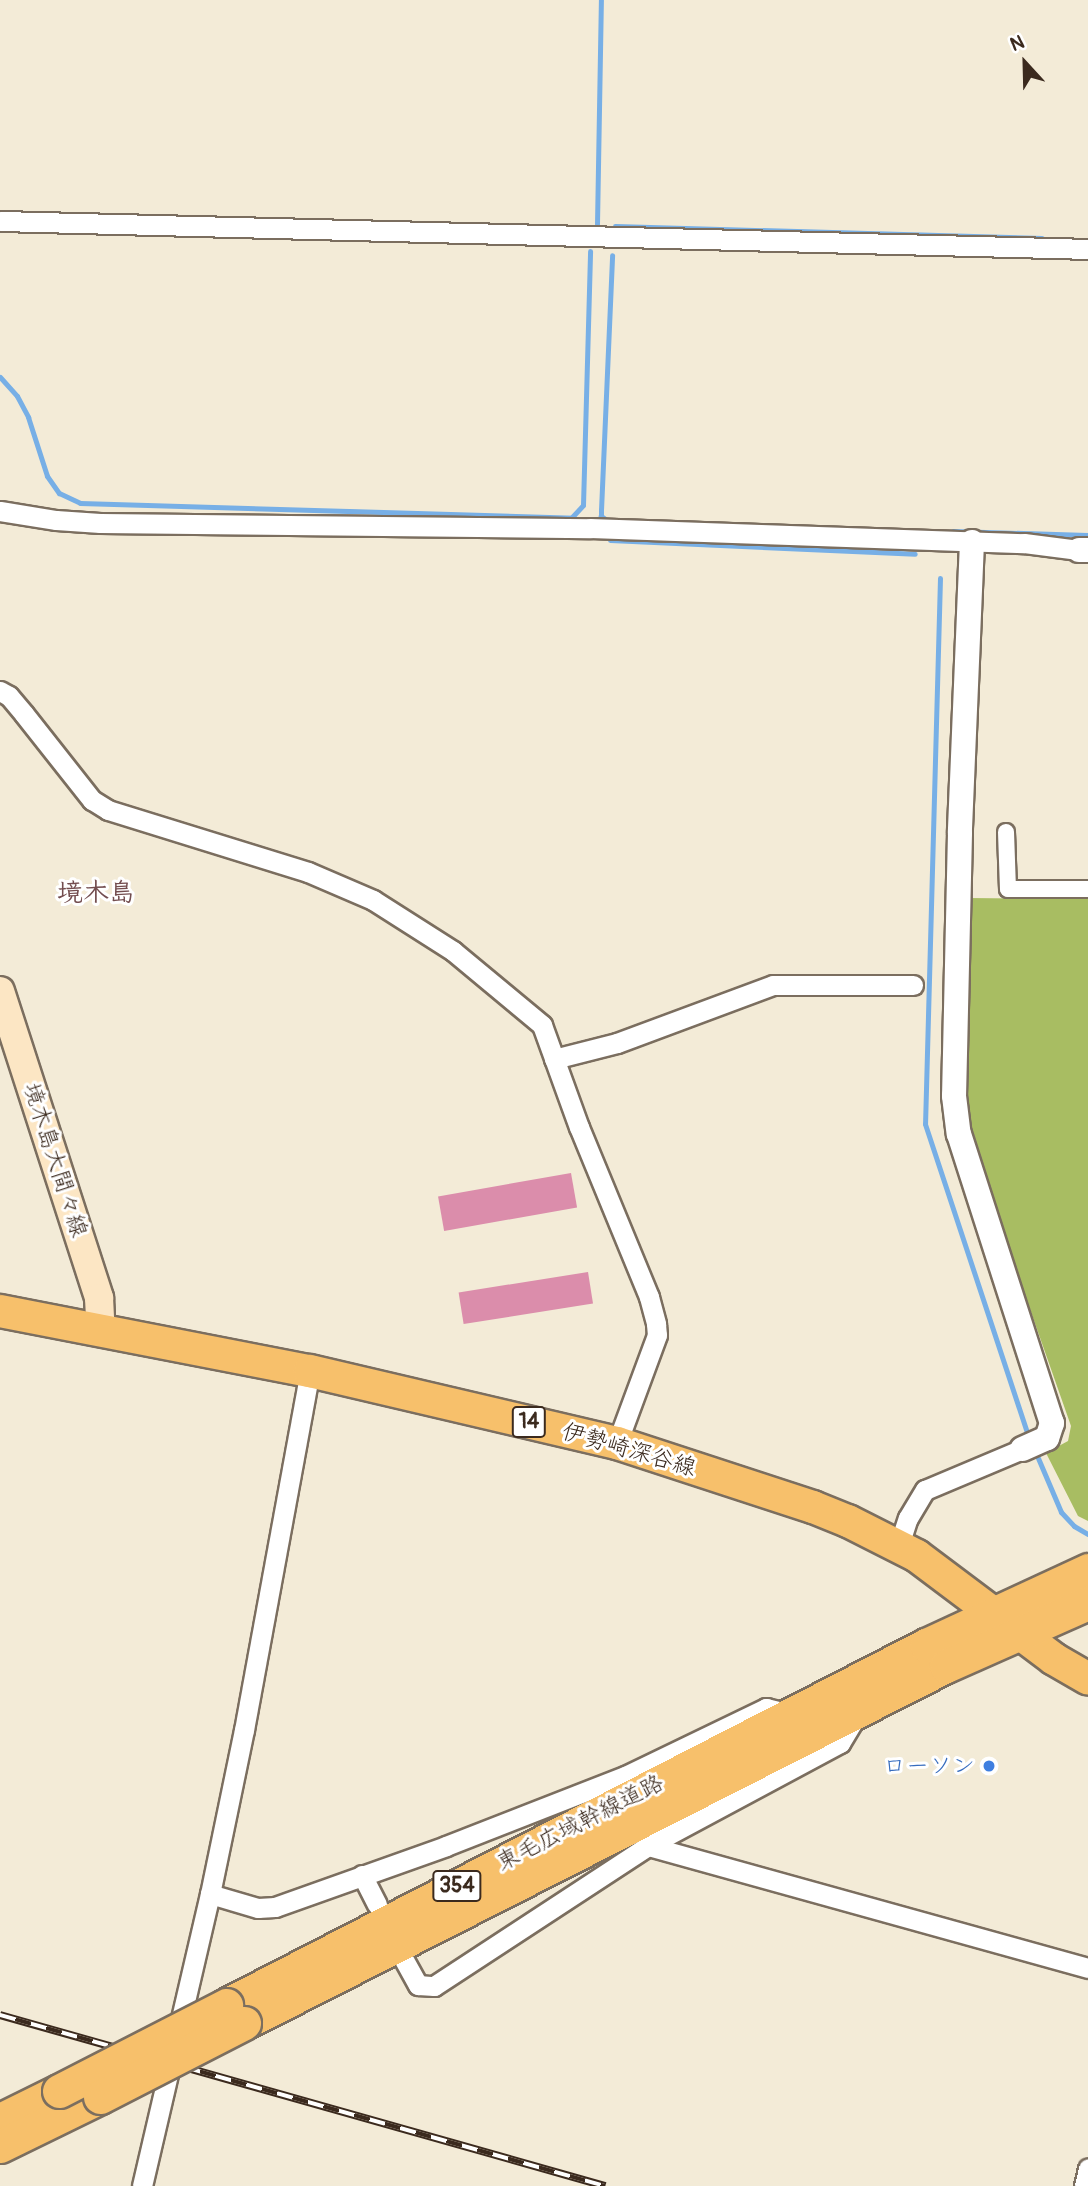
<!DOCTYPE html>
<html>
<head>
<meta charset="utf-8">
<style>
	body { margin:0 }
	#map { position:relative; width:1088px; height:2186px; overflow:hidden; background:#f3ebd7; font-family:Pangolin,"Klee One",sans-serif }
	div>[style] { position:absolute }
	.green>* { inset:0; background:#a8bd62 }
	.stream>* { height:5px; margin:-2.5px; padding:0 2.5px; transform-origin:2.5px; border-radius:2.5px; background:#77afe6 }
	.building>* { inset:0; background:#db8dab; transform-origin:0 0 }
	.roads { filter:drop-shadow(2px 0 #7b6e5f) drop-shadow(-2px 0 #7b6e5f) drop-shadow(0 2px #7b6e5f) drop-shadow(0 -2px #7b6e5f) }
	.pedestrian>* { height:16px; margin:-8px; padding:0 8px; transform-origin:8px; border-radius:8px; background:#fff }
	.minor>* { height:19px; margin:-9.5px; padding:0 9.5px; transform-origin:9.5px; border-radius:9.5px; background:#fff }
	.tertiary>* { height:24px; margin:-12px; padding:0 12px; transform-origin:12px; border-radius:12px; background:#fff }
	.secondary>* { height:28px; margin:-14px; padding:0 14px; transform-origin:14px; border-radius:14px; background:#fce6c4 }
	.primary>* { height:32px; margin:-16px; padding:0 16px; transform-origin:16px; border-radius:16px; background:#f7c06b }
	.trunk>* { height:33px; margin:-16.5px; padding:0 16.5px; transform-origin:16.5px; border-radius:16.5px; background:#f7c06b }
	.rail>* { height:8px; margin-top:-4px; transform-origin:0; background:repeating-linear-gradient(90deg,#fff 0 16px,#3b2a1e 0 32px); box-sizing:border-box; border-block:2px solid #3b2a1e }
	.bridges { filter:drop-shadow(2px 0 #7b6e5f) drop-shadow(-2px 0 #7b6e5f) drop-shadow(0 2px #7b6e5f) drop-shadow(0 -2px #7b6e5f) }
	.trunk-bridge>* { height:33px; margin:-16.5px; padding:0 16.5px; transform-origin:16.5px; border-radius:16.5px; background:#f7c06b }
	.dots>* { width:19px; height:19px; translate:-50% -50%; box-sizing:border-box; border:4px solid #fff; border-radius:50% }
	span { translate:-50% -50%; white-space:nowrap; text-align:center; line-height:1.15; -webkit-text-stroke:6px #fff; paint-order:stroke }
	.shield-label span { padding:2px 5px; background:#fff; border:2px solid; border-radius:5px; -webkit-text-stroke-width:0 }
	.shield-label { font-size:21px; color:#3b2a1e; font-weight:700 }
	.street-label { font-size:23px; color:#3b2a1e }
	.shop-label { font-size:23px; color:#366cbe }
	.right { translate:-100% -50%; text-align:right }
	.quarter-label { font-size:26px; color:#734d4f; font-weight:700 }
	.north { position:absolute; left:990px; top:28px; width:70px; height:70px; -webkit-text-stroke:5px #fff; paint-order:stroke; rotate:338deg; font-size:19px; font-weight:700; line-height:28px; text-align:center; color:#3b2a1e }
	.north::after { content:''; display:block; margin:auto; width:24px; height:32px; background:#3b2a1e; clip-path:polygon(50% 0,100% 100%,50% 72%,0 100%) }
</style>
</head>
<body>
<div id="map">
	<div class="green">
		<div style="clip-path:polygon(967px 898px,1088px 899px,1088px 1521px,1078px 1516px,1046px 1453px,1068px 1441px,1071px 1426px,1005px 1238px,968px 1115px)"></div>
	</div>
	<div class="stream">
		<div style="left:597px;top:224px;width:224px;rotate:-89deg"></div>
		<div style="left:615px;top:226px;width:427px;rotate:1.6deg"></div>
		<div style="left:0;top:377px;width:25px;rotate:48deg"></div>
		<div style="left:17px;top:396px;width:24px;rotate:62deg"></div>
		<div style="left:28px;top:417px;width:62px;rotate:72.1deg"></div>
		<div style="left:47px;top:476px;width:21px;rotate:55deg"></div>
		<div style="left:59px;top:493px;width:23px;rotate:25deg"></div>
		<div style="left:80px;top:503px;width:494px;rotate:1.7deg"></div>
		<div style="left:572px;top:517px;width:16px;rotate:-47deg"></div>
		<div style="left:583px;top:505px;width:254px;rotate:-88.4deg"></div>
		<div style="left:608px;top:521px;width:9px;rotate:-144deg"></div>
		<div style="left:601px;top:516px;width:6px;rotate:-90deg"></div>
		<div style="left:601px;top:510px;width:255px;rotate:-87.5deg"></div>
		<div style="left:953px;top:531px;width:135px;rotate:1.7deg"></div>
		<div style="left:610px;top:540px;width:305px;rotate:2.6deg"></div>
		<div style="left:940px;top:578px;width:546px;rotate:91.57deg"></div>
		<div style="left:925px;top:1124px;width:324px;rotate:71.7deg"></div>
		<div style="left:1038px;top:1458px;width:59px;rotate:66.9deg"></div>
		<div style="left:1061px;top:1512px;width:19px;rotate:47deg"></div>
		<div style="left:1074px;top:1526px;width:16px;rotate:30deg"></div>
	</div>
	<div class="building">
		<div style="left:571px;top:1173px;width:35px;height:135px;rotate:80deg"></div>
		<div style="left:588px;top:1272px;width:32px;height:131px;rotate:81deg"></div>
	</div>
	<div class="roads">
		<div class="pedestrian">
			<div style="left:1006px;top:832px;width:57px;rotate:88deg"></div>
			<div style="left:1008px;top:889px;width:80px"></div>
		</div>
		<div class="minor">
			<div style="left:0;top:221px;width:1088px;rotate:1.47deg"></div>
			<div style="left:0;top:511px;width:57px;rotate:9.1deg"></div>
			<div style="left:56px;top:520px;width:44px;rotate:3.9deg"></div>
			<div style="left:100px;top:523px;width:490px;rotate:0.6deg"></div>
			<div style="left:590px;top:528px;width:434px;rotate:2deg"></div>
			<div style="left:1024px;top:543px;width:55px;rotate:7.3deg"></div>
			<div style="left:0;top:691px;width:10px;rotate:29deg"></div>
			<div style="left:9px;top:696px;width:23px;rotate:50deg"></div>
			<div style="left:24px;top:714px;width:110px;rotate:51.7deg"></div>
			<div style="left:92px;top:800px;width:19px;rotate:32deg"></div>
			<div style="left:108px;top:810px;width:209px;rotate:17.2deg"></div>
			<div style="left:308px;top:872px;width:71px;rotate:23.3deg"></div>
			<div style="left:373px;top:900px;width:95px;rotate:32.5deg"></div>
			<div style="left:453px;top:951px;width:116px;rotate:39.7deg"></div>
			<div style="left:542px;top:1025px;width:109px;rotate:70.1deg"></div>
			<div style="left:579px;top:1127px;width:184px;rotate:67.6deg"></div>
			<div style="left:649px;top:1297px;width:28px;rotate:75deg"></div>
			<div style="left:656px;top:1324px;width:11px;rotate:85deg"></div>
			<div style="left:657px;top:1335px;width:115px;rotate:110.3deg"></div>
			<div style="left:554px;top:1059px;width:65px;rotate:-14.3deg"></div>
			<div style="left:617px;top:1043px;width:166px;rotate:-20.4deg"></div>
			<div style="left:773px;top:985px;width:140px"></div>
			<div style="left:899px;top:1545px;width:28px;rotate:-72deg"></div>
			<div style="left:908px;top:1518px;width:33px;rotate:-59deg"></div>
			<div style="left:925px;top:1490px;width:105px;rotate:-22.9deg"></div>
			<div style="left:648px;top:1846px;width:457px;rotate:15.5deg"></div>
			<div style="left:362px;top:1875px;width:33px;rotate:63deg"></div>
			<div style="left:210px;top:1894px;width:50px;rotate:16.3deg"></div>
			<div style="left:258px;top:1908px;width:17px;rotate:-3deg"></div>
			<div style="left:275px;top:1907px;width:182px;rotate:-19.6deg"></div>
			<div style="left:446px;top:1846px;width:192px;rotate:-21.4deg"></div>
			<div style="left:625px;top:1776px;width:157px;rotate:-25.7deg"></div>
			<div style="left:766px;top:1708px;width:25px;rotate:14deg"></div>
			<div style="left:403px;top:1958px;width:31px;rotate:61deg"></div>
			<div style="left:418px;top:1985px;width:16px;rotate:4deg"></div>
			<div style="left:434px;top:1986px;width:256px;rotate:-33.2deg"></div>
			<div style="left:648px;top:1846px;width:218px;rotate:-28.2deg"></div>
			<div style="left:840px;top:1743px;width:35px;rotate:-59deg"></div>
			<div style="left:142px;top:2186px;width:300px;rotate:-76.9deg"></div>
			<div style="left:210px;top:1894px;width:167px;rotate:-78.3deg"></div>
			<div style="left:244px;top:1730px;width:365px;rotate:-79.6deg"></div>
			<div style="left:1084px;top:2186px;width:18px;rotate:-77deg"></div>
		</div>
		<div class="tertiary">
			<div style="left:972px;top:542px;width:291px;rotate:92.4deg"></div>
			<div style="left:960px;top:833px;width:263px;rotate:91.3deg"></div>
			<div style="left:954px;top:1096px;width:38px;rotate:83deg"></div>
			<div style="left:959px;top:1134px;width:304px;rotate:72.2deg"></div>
			<div style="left:1052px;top:1423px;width:16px;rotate:108deg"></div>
			<div style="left:1047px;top:1438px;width:27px;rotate:156deg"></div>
			<div style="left:1079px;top:550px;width:9px"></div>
		</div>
		<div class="secondary">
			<div style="left:0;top:991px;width:323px;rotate:72.1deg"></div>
			<div style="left:99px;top:1298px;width:33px;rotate:87deg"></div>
		</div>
		<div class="primary">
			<div style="left:0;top:1311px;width:316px;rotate:11deg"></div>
			<div style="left:310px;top:1371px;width:315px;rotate:13.2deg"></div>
			<div style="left:617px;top:1443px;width:206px;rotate:18.1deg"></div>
			<div style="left:813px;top:1507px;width:38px;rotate:22deg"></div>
			<div style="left:848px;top:1521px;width:77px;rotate:26.9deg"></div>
			<div style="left:917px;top:1556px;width:171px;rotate:36.9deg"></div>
			<div style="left:1054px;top:1659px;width:39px;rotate:30deg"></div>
		</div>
		<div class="trunk">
			<div style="left:226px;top:2005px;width:787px;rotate:-27.22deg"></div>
			<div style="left:926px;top:1645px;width:179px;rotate:-24.8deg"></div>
			<div style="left:244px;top:2023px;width:788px;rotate:-26.96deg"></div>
			<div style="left:946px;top:1666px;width:155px;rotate:-23.9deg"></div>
			<div style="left:0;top:2120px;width:66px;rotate:-26.2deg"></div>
			<div style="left:0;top:2146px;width:111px;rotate:-26.1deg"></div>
		</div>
	</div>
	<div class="rail">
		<div style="left:0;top:2015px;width:629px;rotate:15.78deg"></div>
	</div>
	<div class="bridges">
		<div class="trunk-bridge">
			<div style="left:59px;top:2091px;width:188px;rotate:-27.2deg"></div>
			<div style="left:100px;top:2097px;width:162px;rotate:-27.2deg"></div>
		</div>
	</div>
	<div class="dots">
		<div style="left:989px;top:1766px;background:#3f7fe0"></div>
	</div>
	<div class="shield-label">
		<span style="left:529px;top:1422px">14</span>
		<span style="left:457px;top:1886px">354</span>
	</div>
	<div class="street-label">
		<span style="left:55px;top:1160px;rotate:72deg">境木島大間々線</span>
		<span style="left:629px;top:1450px;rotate:16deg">伊勢崎深谷線</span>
		<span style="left:580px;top:1823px;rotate:-27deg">東毛広域幹線道路</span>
	</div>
	<div class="shop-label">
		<span class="right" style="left:975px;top:1766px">ローソン</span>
	</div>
	<div class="quarter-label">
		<span style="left:96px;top:894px">境木島</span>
	</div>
	<div class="north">N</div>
</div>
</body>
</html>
